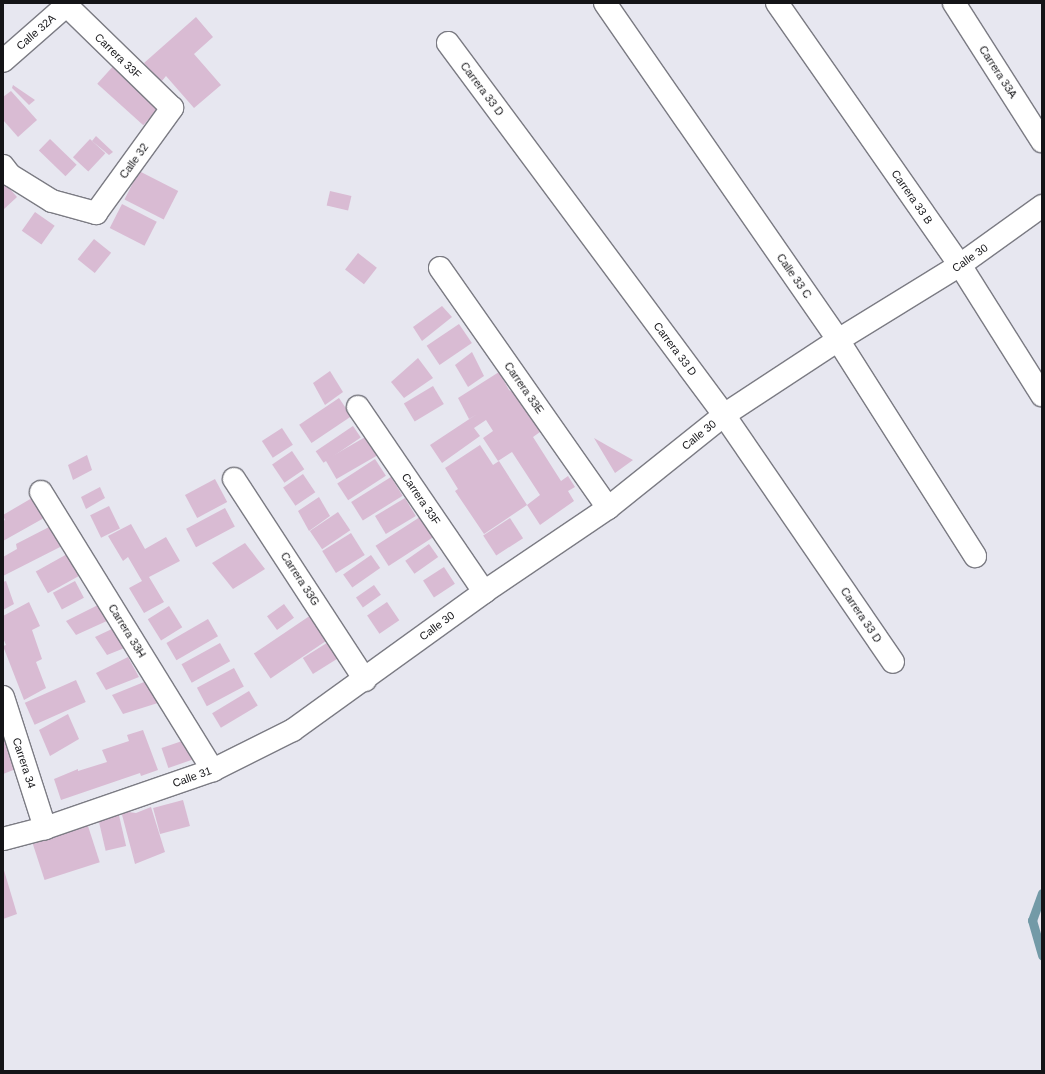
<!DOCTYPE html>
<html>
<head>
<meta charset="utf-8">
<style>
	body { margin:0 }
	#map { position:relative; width:1045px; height:1074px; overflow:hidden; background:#e7e7f0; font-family:Helvetica,sans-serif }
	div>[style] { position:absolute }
	.stream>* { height:9px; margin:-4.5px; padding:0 4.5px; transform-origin:4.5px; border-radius:4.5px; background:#739aa7 }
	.building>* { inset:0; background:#d9bbd3; transform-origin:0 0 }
	.roads { filter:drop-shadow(1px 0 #7b7b83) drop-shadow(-1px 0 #7b7b83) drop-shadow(0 1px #7b7b83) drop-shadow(0 -1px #7b7b83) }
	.street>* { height:22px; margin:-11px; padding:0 11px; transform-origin:11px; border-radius:11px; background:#fff }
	span { translate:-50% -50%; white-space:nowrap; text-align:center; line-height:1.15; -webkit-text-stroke:4px #fff; paint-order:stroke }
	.street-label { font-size:11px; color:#141417 }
	.frame { position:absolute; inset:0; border:4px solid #141417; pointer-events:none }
</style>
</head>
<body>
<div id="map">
	<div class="stream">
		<div style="left:1042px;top:893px;width:29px;rotate:110deg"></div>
		<div style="left:1032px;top:920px;width:37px;rotate:74deg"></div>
	</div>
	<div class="building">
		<div style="clip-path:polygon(196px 17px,213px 37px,194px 54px,221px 85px,194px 108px,166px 76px,161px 82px,144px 63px)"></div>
		<div style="left:116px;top:63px;width:62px;height:28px;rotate:42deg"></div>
		<div style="clip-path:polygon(13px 85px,35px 100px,29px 105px,12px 88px)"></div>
		<div style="clip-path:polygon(11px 91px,37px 120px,18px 137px,3px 120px,3px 97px)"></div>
		<div style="clip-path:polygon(96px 136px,113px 152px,109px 155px,92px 141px)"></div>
		<div style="left:50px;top:139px;width:37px;height:16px;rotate:44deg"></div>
		<div style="left:90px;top:139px;width:21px;height:25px;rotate:43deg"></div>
		<div style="left:139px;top:171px;width:44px;height:32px;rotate:27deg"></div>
		<div style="clip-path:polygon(3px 181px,17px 197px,3px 210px)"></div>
		<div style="left:330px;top:191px;width:22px;height:15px;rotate:13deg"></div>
		<div style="left:122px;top:204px;width:39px;height:27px;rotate:27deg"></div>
		<div style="left:35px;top:212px;width:24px;height:23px;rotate:35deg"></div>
		<div style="left:94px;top:239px;width:22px;height:26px;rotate:39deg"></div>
		<div style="left:358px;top:253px;width:24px;height:21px;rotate:38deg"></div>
		<div style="clip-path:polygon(442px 306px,452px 317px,422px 341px,413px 327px)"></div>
		<div style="left:459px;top:324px;width:23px;height:39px;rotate:56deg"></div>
		<div style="clip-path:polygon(472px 352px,484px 376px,468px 387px,455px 365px)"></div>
		<div style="clip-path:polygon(418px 358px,433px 378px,404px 398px,391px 382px)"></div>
		<div style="clip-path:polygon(330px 371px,343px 392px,325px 405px,313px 383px)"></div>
		<div style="clip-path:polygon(499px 372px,509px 390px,514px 393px,540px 432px,533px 437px,547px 459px,534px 467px,547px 459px,561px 481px,568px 476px,575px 487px,568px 491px,574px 501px,540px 525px,527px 505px,540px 495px,512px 452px,498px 461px,483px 438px,493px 431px,486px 420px,474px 428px,480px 436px,442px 463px,430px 445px,477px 414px,469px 419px,458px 398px)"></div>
		<div style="left:433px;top:386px;width:21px;height:34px;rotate:59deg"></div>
		<div style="left:339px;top:398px;width:22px;height:48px;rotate:56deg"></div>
		<div style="left:353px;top:426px;width:14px;height:45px;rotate:56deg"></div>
		<div style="left:282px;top:428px;width:20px;height:24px;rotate:57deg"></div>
		<div style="left:367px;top:436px;width:22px;height:48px;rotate:60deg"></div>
		<div style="clip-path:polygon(594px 438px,608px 446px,633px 460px,615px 473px)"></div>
		<div style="clip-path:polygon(480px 445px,493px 465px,499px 461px,527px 505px,484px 534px,455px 491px,458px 489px,445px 468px)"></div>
		<div style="left:292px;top:451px;width:22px;height:24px;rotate:56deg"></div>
		<div style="clip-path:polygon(87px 455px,92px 470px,73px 480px,68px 465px)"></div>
		<div style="left:375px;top:459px;width:20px;height:45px;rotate:57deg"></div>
		<div style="left:303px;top:474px;width:22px;height:24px;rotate:56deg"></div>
		<div style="left:391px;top:477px;width:22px;height:47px;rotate:58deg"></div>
		<div style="left:215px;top:479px;width:26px;height:34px;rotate:62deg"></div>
		<div style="clip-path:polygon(100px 487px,105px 498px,86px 509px,81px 497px)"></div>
		<div style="clip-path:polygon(319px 497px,330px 516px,309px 531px,298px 511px)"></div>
		<div style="clip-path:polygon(32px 498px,44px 518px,3px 541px,3px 521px,5px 520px,3px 515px)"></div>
		<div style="left:405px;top:498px;width:21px;height:35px;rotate:59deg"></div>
		<div style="left:109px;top:506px;width:25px;height:21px;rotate:64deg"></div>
		<div style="left:225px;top:508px;width:21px;height:44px;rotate:62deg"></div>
		<div style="left:338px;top:512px;width:22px;height:34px;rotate:56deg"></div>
		<div style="left:420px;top:517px;width:24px;height:53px;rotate:57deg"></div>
		<div style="left:510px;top:518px;width:24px;height:32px;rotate:57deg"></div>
		<div style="clip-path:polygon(131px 524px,145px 549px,166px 537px,180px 561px,149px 577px,164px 602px,144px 613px,129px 588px,142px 581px,128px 557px,123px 561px,108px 536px)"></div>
		<div style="clip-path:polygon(51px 526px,64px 545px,3px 576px,3px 557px,17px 549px,16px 544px)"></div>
		<div style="left:351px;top:533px;width:26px;height:34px;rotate:58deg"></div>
		<div style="clip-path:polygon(245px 543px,265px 569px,233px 589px,212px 563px)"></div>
		<div style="left:429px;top:544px;width:16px;height:29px;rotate:55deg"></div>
		<div style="left:69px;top:553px;width:25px;height:38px;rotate:61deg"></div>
		<div style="left:371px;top:555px;width:16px;height:34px;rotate:55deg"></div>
		<div style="left:444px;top:567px;width:20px;height:25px;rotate:57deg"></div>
		<div style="clip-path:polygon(6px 581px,14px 604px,3px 610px,3px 582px)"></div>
		<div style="left:75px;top:581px;width:19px;height:25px;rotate:62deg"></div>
		<div style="left:374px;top:585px;width:12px;height:22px;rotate:55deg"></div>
		<div style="clip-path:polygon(29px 602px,40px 626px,32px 630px,42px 659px,36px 662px,46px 688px,24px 700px,3px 646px,6px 645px,3px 638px,3px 616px)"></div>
		<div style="left:387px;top:602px;width:22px;height:24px;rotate:56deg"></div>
		<div style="left:284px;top:604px;width:17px;height:21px;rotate:54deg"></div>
		<div style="clip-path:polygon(98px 605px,109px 620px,76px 635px,66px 621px)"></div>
		<div style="left:169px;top:606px;width:25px;height:25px;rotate:58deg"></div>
		<div style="left:311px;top:615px;width:30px;height:69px;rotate:56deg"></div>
		<div style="left:208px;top:619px;width:20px;height:48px;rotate:60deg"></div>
		<div style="clip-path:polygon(114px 628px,127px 647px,107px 655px,95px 637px)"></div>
		<div style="left:330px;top:641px;width:19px;height:32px;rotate:58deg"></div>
		<div style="left:220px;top:643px;width:21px;height:44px;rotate:61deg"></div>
		<div style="clip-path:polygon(128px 657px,139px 677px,106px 690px,96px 673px)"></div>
		<div style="left:234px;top:668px;width:21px;height:42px;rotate:62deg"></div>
		<div style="left:76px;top:680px;width:24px;height:56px;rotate:66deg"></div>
		<div style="clip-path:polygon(149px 680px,161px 702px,123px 714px,112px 695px)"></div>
		<div style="left:249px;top:691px;width:17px;height:43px;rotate:59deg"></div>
		<div style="clip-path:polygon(68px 714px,79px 739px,50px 756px,39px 730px)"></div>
		<div style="clip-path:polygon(143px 730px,158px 770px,141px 776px,140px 773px,61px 800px,54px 779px,78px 769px,78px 771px,107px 762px,102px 750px,129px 741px,127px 735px)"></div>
		<div style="clip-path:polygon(3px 735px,16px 769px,3px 774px)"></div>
		<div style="left:188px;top:739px;width:21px;height:28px;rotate:71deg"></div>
		<div style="left:183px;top:800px;width:27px;height:31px;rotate:75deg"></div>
		<div style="clip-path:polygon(151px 807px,165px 852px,135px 864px,121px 811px,136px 813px)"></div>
		<div style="left:118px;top:811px;width:36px;height:21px;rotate:77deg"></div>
		<div style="left:88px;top:826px;width:38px;height:58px;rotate:72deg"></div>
		<div style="clip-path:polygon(3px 867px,17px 914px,3px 919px)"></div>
	</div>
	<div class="roads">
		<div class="street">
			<div style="left:605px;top:3px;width:410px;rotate:55.3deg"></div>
			<div style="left:838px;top:340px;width:256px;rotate:57.6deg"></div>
			<div style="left:777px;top:3px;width:320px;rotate:55.1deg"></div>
			<div style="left:960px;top:265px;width:154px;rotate:57.8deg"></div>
			<div style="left:954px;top:3px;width:164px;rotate:57.5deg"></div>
			<div style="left:448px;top:43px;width:463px;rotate:53.4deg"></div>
			<div style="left:724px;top:415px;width:299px;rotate:55.6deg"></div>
			<div style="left:3px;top:61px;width:88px;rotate:-41.3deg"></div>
			<div style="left:3px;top:166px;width:11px;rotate:52deg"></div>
			<div style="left:10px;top:175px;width:49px;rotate:31.8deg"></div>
			<div style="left:52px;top:201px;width:46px;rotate:15.3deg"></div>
			<div style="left:96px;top:213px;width:130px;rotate:-54.1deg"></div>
			<div style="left:172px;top:108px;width:151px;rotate:-135.8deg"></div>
			<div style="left:440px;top:268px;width:293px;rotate:55deg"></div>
			<div style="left:358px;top:407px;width:224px;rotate:55.7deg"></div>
			<div style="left:234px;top:479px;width:240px;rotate:56.9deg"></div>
			<div style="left:41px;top:492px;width:327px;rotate:58.3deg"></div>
			<div style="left:3px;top:697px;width:138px;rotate:72.2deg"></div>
			<div style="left:3px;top:839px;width:43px;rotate:-14.7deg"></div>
			<div style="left:45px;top:828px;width:178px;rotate:-19deg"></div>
			<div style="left:213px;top:770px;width:89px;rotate:-26.6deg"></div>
			<div style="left:293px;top:730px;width:236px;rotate:-35.8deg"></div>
			<div style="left:484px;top:592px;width:150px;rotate:-34.1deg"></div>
			<div style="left:608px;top:508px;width:149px;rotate:-38.7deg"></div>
			<div style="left:724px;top:415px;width:136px;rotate:-33.3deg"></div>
			<div style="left:838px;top:340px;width:143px;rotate:-31.6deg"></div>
			<div style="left:960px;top:265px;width:101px;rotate:-35.7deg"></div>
		</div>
	</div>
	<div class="street-label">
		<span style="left:36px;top:32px;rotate:-41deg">Calle 32A</span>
		<span style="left:118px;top:56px;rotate:44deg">Carrera 33F</span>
		<span style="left:998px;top:72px;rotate:57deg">Carrera 33A</span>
		<span style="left:482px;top:89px;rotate:53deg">Carrera 33 D</span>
		<span style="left:134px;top:161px;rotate:-54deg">Calle 32</span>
		<span style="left:912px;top:197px;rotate:55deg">Carrera 33 B</span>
		<span style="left:970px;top:258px;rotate:-35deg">Calle 30</span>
		<span style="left:794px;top:276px;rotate:55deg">Calle 33 C</span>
		<span style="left:675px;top:349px;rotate:53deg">Carrera 33 D</span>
		<span style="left:524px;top:388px;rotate:55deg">Carrera 33E</span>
		<span style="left:699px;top:435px;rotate:-39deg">Calle 30</span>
		<span style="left:421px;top:499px;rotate:56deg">Carrera 33F</span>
		<span style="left:300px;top:579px;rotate:57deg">Carrera 33G</span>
		<span style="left:861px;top:615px;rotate:56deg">Carrera 33 D</span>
		<span style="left:437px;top:626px;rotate:-37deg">Calle 30</span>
		<span style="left:127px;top:631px;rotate:58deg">Carrera 33H</span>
		<span style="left:24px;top:763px;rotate:72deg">Carrera 34</span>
		<span style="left:192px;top:777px;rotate:-20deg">Calle 31</span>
	</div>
	<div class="frame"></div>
</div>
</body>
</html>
